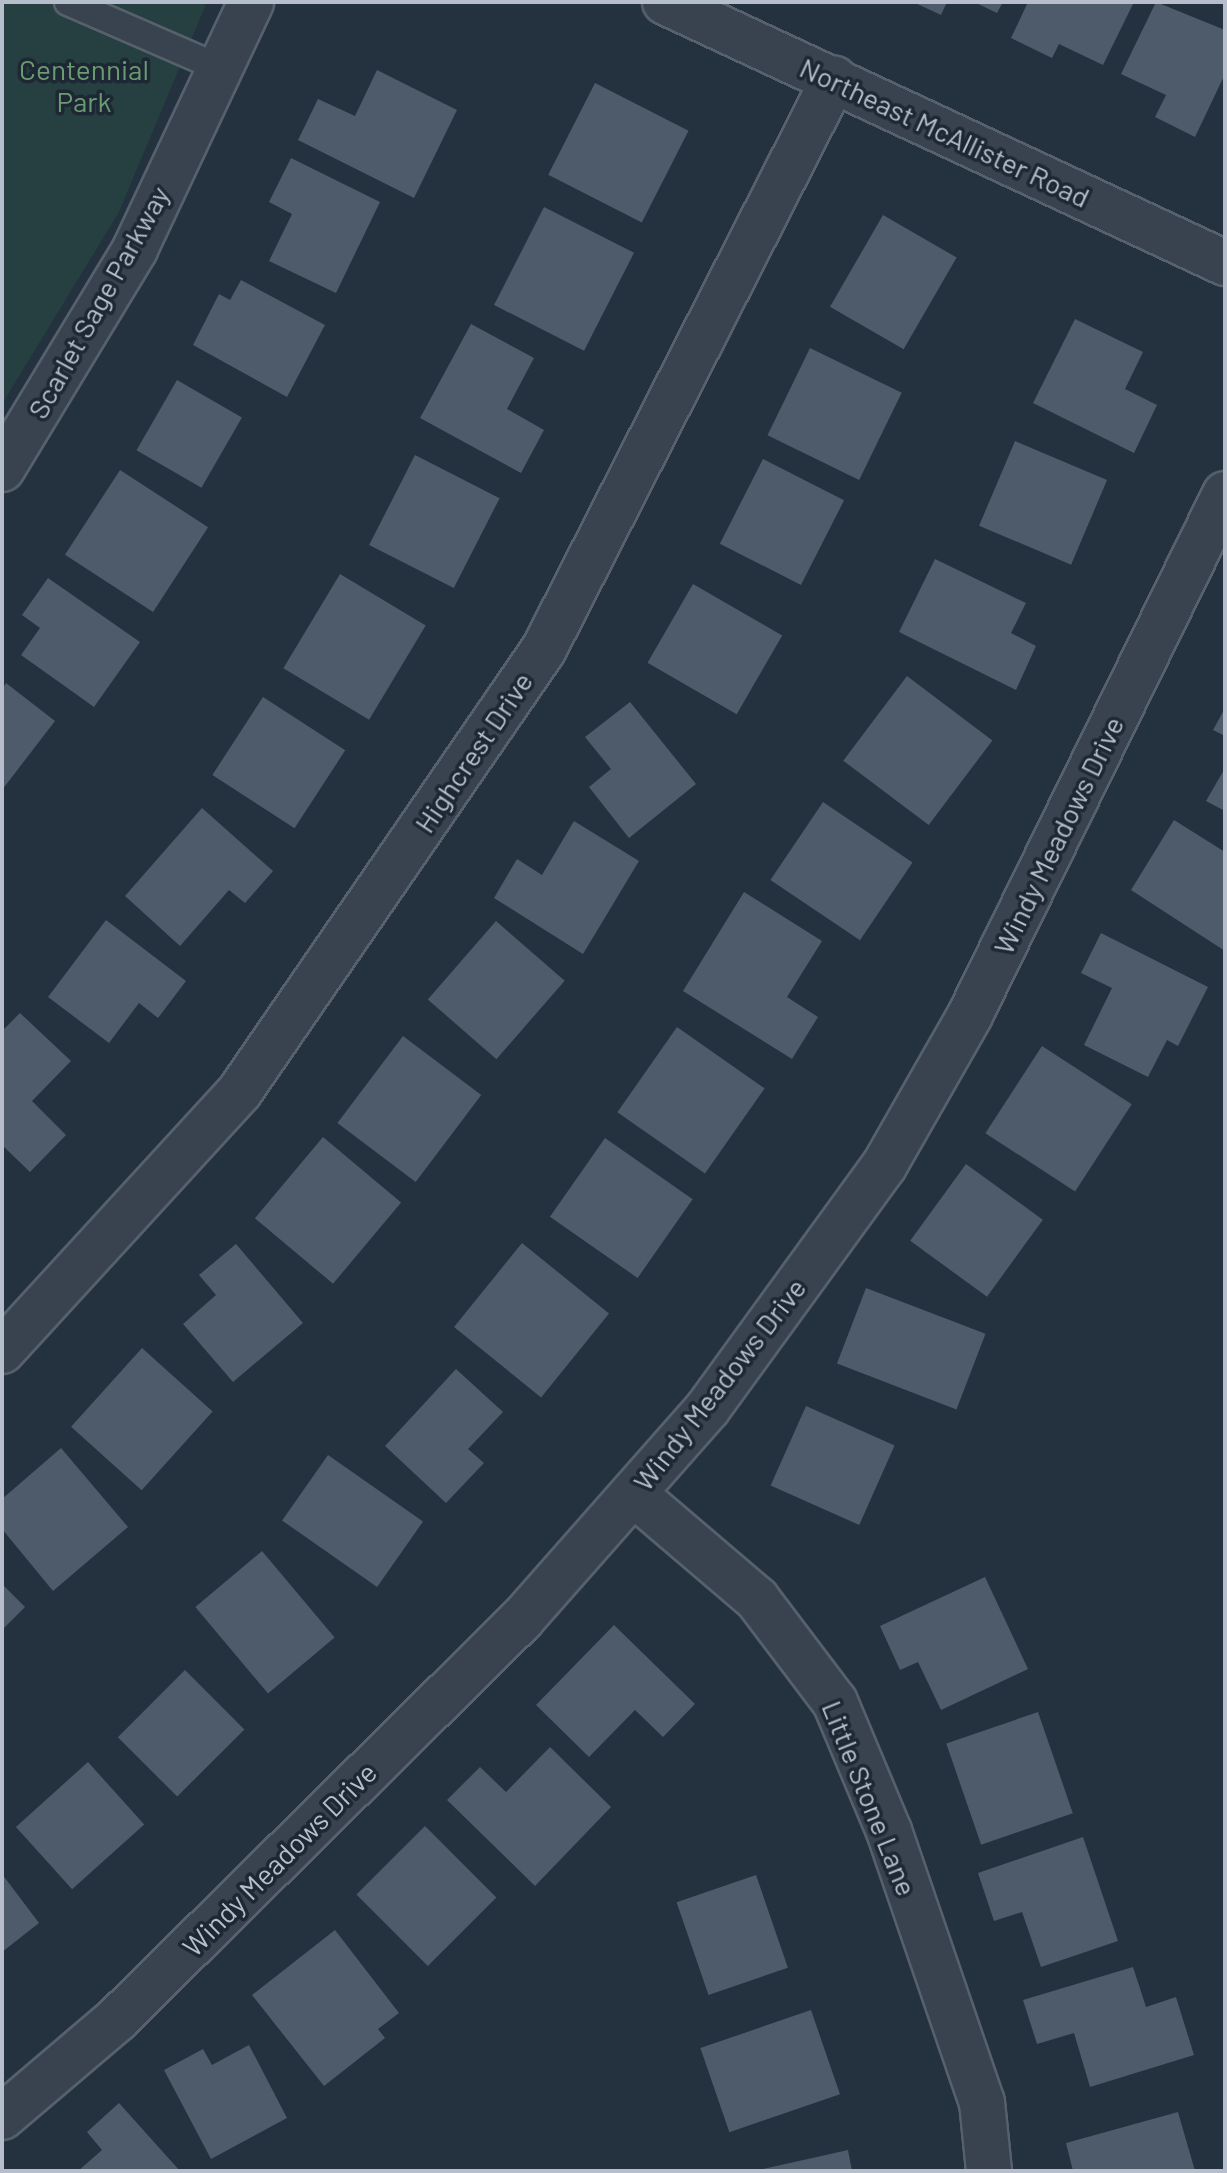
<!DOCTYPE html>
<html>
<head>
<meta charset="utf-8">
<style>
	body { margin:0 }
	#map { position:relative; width:1227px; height:2173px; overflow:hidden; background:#24323f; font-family:Barlow,sans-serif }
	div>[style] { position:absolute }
	.green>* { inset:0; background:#263f40 }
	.building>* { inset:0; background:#4d5b6a; transform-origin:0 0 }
	.roads { filter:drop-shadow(2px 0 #56616d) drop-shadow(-2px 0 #56616d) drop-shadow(0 2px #56616d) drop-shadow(0 -2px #56616d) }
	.service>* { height:26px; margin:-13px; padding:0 13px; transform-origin:13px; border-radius:13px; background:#38434f }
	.minor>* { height:44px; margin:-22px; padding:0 22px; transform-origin:22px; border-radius:22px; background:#38434f }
	.tertiary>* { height:44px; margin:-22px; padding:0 22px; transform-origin:22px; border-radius:22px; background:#38434f }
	span { translate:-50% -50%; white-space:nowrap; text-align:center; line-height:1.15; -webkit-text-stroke:7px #1d2834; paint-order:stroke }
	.park-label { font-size:28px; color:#6b9b73 }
	.street-label { font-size:28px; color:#b5beca }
	.frame { position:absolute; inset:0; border:4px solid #b5beca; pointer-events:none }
</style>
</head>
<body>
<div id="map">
	<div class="green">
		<div style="clip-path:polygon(2px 2px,207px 2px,119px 212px,2px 404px)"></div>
	</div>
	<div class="building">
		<div style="clip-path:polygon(913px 2px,947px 2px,941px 15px)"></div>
		<div style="clip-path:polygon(974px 2px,1003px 2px,997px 13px)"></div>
		<div style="clip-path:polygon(1028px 2px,1134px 2px,1103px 65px,1059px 44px,1052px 58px,1011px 38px)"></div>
		<div style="clip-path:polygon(1156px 2px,1225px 30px,1225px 74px,1195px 137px,1155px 117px,1166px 95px,1121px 74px)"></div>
		<div style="clip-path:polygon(377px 70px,457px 110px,414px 198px,298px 140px,318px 99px,355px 116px)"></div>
		<div style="left:595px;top:83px;width:105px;height:103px;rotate:27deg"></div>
		<div style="clip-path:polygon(291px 158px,380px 202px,336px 293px,269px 261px,292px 214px,269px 202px)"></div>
		<div style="left:544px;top:207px;width:101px;height:110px;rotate:27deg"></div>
		<div style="left:883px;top:215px;width:85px;height:106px;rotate:30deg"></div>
		<div style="clip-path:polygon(241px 280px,325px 325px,287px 397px,193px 345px,219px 294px,230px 300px)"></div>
		<div style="clip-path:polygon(1075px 319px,1143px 352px,1125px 389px,1157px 405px,1134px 453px,1033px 403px)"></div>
		<div style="clip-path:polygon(471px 324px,534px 358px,507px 409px,544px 430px,521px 473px,420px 418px)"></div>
		<div style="left:810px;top:348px;width:102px;height:97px;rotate:26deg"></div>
		<div style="left:177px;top:380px;width:75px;height:81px;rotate:30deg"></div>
		<div style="left:1015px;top:441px;width:100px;height:92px;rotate:23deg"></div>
		<div style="left:415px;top:455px;width:95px;height:101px;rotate:27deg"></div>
		<div style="left:763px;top:459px;width:91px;height:95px;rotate:27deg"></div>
		<div style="left:120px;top:470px;width:105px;height:101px;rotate:33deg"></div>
		<div style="clip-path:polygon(935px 559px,1026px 603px,1011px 633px,1036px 646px,1016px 690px,899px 632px)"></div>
		<div style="left:340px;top:574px;width:100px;height:110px;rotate:31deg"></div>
		<div style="clip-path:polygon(48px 578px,140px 642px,94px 707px,21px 655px,40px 628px,22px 615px)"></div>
		<div style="left:693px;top:584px;width:103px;height:91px;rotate:30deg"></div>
		<div style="left:907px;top:676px;width:107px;height:106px;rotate:37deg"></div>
		<div style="clip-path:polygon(6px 683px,55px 721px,2px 790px,2px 689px)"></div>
		<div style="left:263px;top:697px;width:98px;height:93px;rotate:33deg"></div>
		<div style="clip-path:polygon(630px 702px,696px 784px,629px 838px,589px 787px,611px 769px,585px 737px)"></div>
		<div style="clip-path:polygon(1225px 708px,1225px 736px,1213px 730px)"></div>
		<div style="clip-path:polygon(1225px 768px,1225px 811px,1206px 801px)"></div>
		<div style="left:823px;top:802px;width:108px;height:94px;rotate:34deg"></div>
		<div style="clip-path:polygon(202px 808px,273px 871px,245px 903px,229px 890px,180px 946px,125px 896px)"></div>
		<div style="clip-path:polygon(1174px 820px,1225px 852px,1225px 951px,1131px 890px)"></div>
		<div style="clip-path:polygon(574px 821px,639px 861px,583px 954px,494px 898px,517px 859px,542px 875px)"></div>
		<div style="clip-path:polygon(744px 892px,822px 941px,787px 997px,818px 1017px,792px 1059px,683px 991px)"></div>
		<div style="clip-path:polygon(106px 920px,186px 981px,158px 1018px,139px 1003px,109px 1043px,48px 997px)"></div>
		<div style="left:496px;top:921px;width:91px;height:104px;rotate:41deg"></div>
		<div style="clip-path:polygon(1101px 933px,1208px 987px,1178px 1046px,1167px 1040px,1148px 1077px,1084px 1045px,1112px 988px,1081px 973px)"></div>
		<div style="clip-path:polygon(20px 1013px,71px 1061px,32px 1101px,66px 1135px,30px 1172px,2px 1145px,2px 1031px)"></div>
		<div style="left:677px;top:1027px;width:107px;height:104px;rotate:35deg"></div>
		<div style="left:403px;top:1036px;width:98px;height:109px;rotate:37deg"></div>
		<div style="left:1042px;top:1046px;width:107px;height:104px;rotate:33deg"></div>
		<div style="left:323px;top:1137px;width:102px;height:106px;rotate:40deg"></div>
		<div style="left:605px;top:1138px;width:107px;height:96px;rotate:35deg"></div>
		<div style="left:966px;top:1164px;width:95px;height:95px;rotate:36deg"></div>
		<div style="left:522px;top:1243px;width:112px;height:108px;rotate:39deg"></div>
		<div style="clip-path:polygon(236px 1244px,303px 1323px,233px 1382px,183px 1324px,216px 1295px,199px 1275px)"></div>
		<div style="left:866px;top:1288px;width:128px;height:81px;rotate:21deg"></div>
		<div style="left:142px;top:1348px;width:95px;height:106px;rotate:42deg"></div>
		<div style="clip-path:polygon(456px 1369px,503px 1412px,468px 1449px,484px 1463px,446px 1503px,385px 1446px)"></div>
		<div style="left:806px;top:1406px;width:97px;height:87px;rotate:24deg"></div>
		<div style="clip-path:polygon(61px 1448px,128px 1527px,53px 1591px,2px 1529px,2px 1499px)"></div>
		<div style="left:328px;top:1455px;width:116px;height:80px;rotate:35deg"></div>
		<div style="left:262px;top:1551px;width:113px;height:87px;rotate:50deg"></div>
		<div style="clip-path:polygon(985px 1577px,1028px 1669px,941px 1710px,918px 1662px,900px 1670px,880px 1626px)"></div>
		<div style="clip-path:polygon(2px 1584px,25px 1607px,2px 1630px)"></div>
		<div style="clip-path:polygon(614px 1625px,695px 1704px,663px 1737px,635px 1710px,589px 1757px,536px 1705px)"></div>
		<div style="left:185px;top:1670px;width:84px;height:95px;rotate:45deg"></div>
		<div style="left:1038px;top:1712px;width:107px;height:97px;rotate:71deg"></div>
		<div style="clip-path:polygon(550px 1747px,611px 1807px,535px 1886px,447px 1800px,480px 1767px,506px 1792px)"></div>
		<div style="left:88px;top:1762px;width:84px;height:97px;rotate:48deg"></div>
		<div style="left:425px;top:1826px;width:101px;height:97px;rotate:45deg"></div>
		<div style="clip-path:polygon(1083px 1837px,1118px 1941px,1041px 1967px,1022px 1912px,994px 1921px,978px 1873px)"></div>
		<div style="clip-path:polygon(2px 1874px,39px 1923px,2px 1952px)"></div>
		<div style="left:756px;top:1875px;width:98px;height:84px;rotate:71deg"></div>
		<div style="clip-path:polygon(335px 1930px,399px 2013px,378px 2029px,385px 2038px,324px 2086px,252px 1995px)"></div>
		<div style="clip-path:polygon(1133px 1967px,1146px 2007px,1176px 1997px,1194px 2055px,1090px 2087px,1074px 2033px,1037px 2044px,1023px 2000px)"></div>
		<div style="left:811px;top:2010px;width:89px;height:117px;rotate:71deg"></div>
		<div style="clip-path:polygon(249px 2045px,287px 2118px,211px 2159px,164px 2070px,203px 2049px,212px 2065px)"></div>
		<div style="clip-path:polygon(119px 2103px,180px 2171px,78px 2171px,102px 2150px,87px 2132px)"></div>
		<div style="clip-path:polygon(1178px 2112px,1195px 2171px,1073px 2171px,1066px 2143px)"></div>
		<div style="clip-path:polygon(848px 2150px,852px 2171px,760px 2171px,759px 2170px)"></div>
	</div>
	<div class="roads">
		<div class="service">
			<div style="left:68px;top:2px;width:166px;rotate:23.5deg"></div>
		</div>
		<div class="minor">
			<div style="left:2px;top:469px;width:257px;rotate:-58.8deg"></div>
			<div style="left:135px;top:249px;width:273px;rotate:-64.8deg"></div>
			<div style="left:2px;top:1351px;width:352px;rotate:-47.5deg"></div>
			<div style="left:240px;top:1091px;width:536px;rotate:-55.48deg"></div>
			<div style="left:544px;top:649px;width:640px;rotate:-63.03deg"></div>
			<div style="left:634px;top:1494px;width:162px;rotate:40.5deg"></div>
			<div style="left:757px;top:1599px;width:129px;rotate:52.9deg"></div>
			<div style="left:835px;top:1702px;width:140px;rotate:67.3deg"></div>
			<div style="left:889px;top:1831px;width:287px;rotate:71.1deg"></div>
			<div style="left:982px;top:2102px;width:69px;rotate:84.2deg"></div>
			<div style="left:2px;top:2117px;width:151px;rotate:-40.4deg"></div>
			<div style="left:117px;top:2019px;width:569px;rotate:-44.64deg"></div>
			<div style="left:522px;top:1619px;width:281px;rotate:-48.6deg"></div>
			<div style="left:708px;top:1408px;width:299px;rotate:-54deg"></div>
			<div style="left:884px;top:1166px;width:174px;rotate:-60.3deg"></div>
			<div style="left:970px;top:1015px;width:580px;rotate:-63.92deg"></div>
		</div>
		<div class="tertiary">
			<div style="left:665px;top:2px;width:618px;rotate:24.99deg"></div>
		</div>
	</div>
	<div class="park-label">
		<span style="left:84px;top:85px">Centennial<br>Park</span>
	</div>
	<div class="street-label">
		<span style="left:945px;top:132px;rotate:25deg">Northeast McAllister Road</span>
		<span style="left:98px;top:302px;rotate:-61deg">Scarlet Sage Parkway</span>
		<span style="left:473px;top:752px;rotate:-56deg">Highcrest Drive</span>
		<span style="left:1058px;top:835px;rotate:-64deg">Windy Meadows Drive</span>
		<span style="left:719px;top:1384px;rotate:-52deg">Windy Meadows Drive</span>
		<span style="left:870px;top:1798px;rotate:68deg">Little Stone Lane</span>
		<span style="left:279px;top:1859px;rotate:-45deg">Windy Meadows Drive</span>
	</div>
	<div class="frame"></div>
</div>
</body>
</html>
